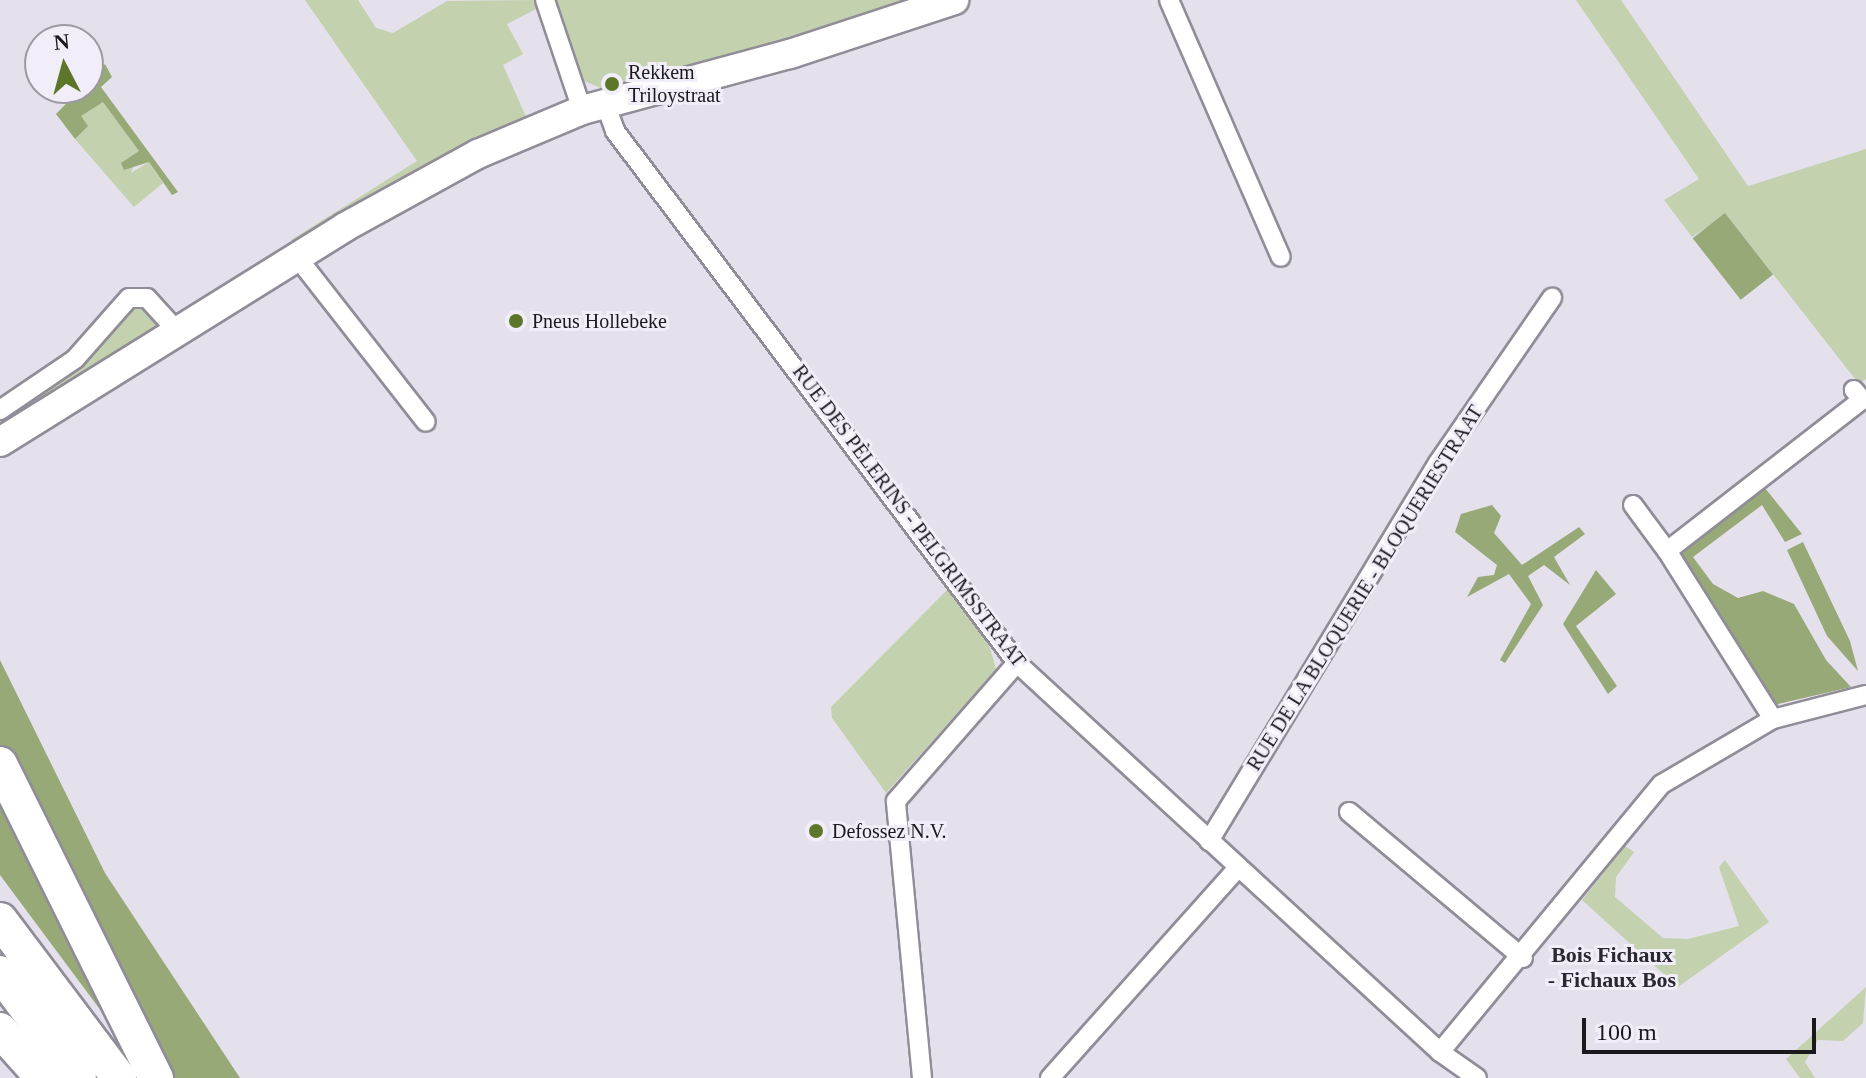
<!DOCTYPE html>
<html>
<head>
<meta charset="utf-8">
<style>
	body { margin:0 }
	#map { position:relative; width:1866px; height:1078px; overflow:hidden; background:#e4e1ec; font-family:Georgia,serif }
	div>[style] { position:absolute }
	.green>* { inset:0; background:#c3d1ae }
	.forest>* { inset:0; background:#96a977; transform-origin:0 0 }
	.roads { filter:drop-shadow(2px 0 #918d98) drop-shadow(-2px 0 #918d98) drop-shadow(0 2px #918d98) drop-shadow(0 -2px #918d98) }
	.street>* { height:18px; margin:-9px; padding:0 9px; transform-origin:9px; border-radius:9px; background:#fff }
	.primary>* { height:28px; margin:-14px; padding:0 14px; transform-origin:14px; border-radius:14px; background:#fff }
	.highway>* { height:34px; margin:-17px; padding:0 17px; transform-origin:17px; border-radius:17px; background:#fff }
	.dots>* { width:22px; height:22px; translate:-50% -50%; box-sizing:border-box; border:4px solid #f2eef9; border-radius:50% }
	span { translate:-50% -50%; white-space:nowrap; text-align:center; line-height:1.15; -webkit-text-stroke:6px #f2eef9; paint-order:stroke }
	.poi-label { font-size:20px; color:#1a191d }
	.left { translate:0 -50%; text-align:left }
	.street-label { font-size:20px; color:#1a191d }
	.neighbourhood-label { font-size:22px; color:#2b2831; font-weight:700 }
	.north { position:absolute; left:24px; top:24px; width:80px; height:80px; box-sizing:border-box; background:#f2eef9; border:2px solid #9c99a1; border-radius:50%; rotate:354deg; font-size:22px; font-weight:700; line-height:32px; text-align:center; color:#1a191d }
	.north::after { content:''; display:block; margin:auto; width:28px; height:36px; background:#5d7629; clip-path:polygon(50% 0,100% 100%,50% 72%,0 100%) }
	.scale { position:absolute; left:1582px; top:1018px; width:234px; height:36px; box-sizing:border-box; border:4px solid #1a191d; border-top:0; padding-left:10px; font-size:24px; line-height:28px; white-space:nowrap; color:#1a191d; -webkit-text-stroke:6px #f2eef9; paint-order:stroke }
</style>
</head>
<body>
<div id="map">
	<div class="green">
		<div style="clip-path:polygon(305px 0,358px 0,376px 28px,393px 33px,447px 1px,540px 0,542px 6px,507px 24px,523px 54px,503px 65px,527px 119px,295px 243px,291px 240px,417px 161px)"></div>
		<div style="clip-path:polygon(554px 0,910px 0,780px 45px,603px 89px,582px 80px,573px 65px)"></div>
		<div style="clip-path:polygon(1576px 0,1621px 0,1748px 186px,1866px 149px,1866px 379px,1859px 384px,1726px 214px,1692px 237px,1664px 200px,1699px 179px)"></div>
		<div style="clip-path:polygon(103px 101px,139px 151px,131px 173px,149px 162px,163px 183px,134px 207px,75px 139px,87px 126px,80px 116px)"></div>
		<div style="clip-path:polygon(142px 301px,162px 327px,0 427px,0 416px,122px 310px)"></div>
		<div style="clip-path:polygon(953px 584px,988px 641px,996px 669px,886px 793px,832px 718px,831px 707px)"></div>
		<div style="clip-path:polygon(1625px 846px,1634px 852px,1616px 877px,1615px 897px,1663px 938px,1688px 939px,1739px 926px,1719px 867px,1725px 860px,1769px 922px,1678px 987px,1582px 900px)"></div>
		<div style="clip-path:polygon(1866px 987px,1863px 1023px,1843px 1041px,1818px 1040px,1805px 1062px,1815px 1078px,1800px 1078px,1786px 1059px)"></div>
	</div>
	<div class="forest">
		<div style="clip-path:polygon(105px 64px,112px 77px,101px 87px,178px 192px,172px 195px,149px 162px,124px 170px,121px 163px,139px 151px,103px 102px,81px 116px,88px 126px,75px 139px,56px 114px)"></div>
		<div style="left:1725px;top:213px;width:78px;height:41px;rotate:52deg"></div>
		<div style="clip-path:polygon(1761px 483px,1802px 534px,1785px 542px,1762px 505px,1693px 557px,1713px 584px,1738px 598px,1763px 591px,1794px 604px,1826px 660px,1851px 687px,1770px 706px,1674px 551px)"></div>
		<div style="clip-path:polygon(1492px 505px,1501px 516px,1494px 533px,1522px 565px,1579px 527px,1585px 534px,1554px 557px,1570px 585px,1544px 565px,1528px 576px,1543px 605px,1505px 663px,1500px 660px,1531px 604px,1509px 574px,1467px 597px,1478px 577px,1494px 575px,1497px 565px,1455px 532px,1461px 514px)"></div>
		<div style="clip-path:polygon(1803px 542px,1850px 641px,1858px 671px,1827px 636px,1787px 550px)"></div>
		<div style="clip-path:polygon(1596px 570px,1616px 594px,1576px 626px,1617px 686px,1608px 694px,1563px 624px)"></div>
		<div style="clip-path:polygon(0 660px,105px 873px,240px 1078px,151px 1078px,0 875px)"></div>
	</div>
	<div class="roads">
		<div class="street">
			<div style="left:545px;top:0;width:116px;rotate:71.4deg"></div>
			<div style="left:1169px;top:0;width:280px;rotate:66.5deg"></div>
			<div style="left:605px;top:103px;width:30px;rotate:70deg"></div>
			<div style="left:615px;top:131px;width:667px;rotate:52.92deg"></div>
			<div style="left:1017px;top:663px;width:575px;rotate:42.6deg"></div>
			<div style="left:1440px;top:1052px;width:45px;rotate:35.1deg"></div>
			<div style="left:297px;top:257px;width:209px;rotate:52deg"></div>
			<div style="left:0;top:410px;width:91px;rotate:-34.2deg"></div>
			<div style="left:75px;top:359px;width:81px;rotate:-48.5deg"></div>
			<div style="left:129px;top:298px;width:18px"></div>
			<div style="left:147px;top:298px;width:46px;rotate:47.6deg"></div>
			<div style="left:1633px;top:505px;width:57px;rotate:53.5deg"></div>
			<div style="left:1773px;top:719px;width:199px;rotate:-122.2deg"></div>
			<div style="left:1667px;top:551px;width:247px;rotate:-37.8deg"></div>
			<div style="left:1862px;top:400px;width:13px;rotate:-129deg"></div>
			<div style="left:1349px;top:812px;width:227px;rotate:40deg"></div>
			<div style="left:1209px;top:841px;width:442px;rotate:-58.8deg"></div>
			<div style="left:1438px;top:463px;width:201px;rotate:-55.4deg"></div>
			<div style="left:1440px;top:1052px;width:348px;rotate:-50.4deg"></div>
			<div style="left:1662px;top:784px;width:129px;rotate:-30.4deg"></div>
			<div style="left:1773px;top:719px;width:96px;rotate:-14.5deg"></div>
			<div style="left:922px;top:1078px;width:278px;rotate:-95.4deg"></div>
			<div style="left:896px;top:801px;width:184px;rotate:-48.8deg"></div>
			<div style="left:1050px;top:1078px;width:280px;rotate:-48.2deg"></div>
		</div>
		<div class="primary">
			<div style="left:0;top:442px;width:407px;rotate:-31.9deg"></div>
			<div style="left:345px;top:227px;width:152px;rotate:-28.8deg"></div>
			<div style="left:478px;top:154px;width:113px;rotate:-22.9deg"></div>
			<div style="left:582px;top:110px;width:215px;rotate:-15.1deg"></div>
			<div style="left:790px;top:54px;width:173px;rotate:-18.2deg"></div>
		</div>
		<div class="highway">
			<div style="left:0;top:764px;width:351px;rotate:63.6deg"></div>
			<div style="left:0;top:920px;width:198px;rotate:53deg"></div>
			<div style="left:0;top:973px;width:131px;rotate:53deg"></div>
			<div style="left:0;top:1030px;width:64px;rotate:48.1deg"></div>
		</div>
	</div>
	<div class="dots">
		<div style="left:612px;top:84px;background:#5d7629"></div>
		<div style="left:516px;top:321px;background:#5d7629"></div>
		<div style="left:816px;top:831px;background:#5d7629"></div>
	</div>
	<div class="poi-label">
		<span class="left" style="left:628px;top:84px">Rekkem<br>Triloystraat</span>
		<span class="left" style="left:532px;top:321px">Pneus Hollebeke</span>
		<span class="left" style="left:832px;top:831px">Defossez N.V.</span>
	</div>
	<div class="street-label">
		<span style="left:909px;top:516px;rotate:53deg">RUE DES PÈLERINS - PELGRIMSSTRAAT</span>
		<span style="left:1365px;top:588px;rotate:-58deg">RUE DE LA BLOQUERIE - BLOQUERIESTRAAT</span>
	</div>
	<div class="neighbourhood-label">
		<span style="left:1612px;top:967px">Bois Fichaux<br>- Fichaux Bos</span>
	</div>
	<div class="north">N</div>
	<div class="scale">100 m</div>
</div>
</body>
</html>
